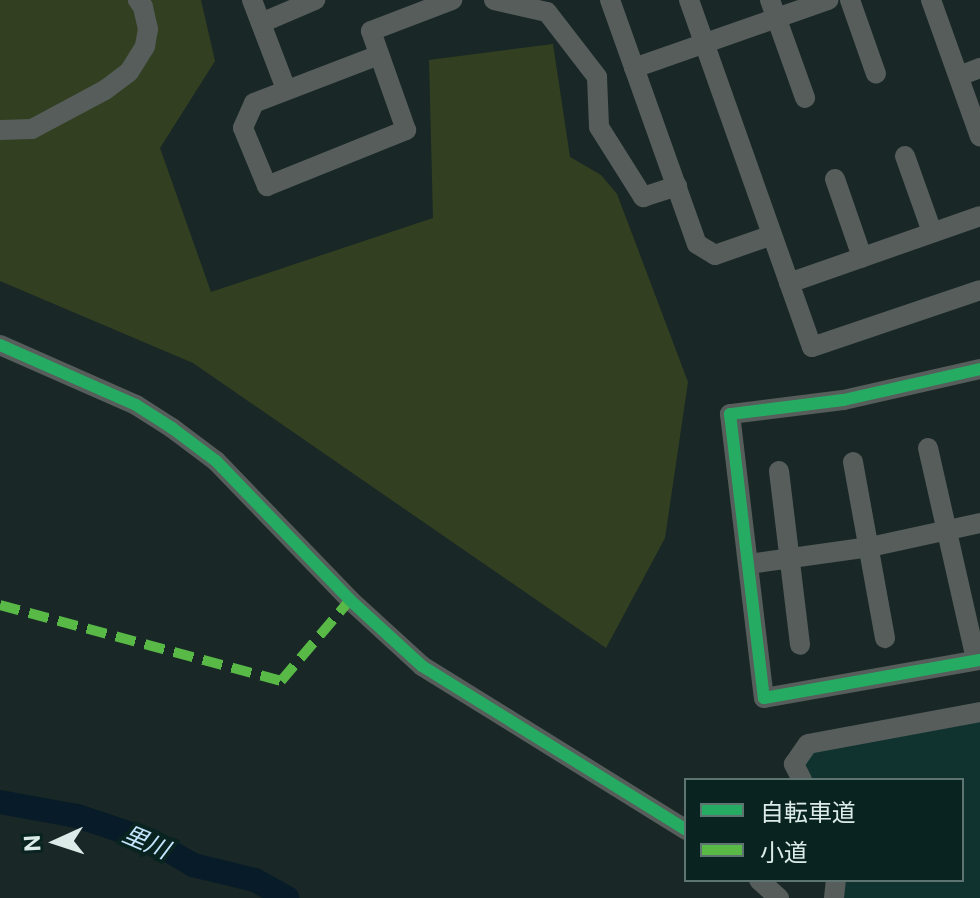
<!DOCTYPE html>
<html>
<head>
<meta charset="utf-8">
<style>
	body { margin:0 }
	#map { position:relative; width:980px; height:898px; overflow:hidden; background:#192826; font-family:"Public Sans","Noto Sans JP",sans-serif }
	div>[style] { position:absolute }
	.built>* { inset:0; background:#10332f }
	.green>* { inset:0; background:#333f21 }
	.river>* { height:24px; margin:-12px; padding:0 12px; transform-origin:12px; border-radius:12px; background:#081b28 }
	.minor>* { height:20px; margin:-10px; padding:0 10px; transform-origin:10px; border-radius:10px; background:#565d5b }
	.quiet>* { height:10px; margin-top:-5px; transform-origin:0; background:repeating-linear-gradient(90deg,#58b947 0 20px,transparent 0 30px) }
	.cycleway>* { height:12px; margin:-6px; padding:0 6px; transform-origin:6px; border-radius:6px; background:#26ab63 }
	span { translate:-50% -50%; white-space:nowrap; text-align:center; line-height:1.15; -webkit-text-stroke:8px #092420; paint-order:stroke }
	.water-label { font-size:24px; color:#c3e5fe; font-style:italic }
	.legend { position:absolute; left:684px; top:778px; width:280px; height:104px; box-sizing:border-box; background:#092420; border:2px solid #5d7470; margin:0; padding:10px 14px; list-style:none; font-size:24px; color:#dcebe8 }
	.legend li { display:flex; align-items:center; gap:16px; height:40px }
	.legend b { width:40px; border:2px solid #5d7470 }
	.north { position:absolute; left:16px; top:802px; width:80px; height:80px; -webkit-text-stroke:6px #092420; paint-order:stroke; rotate:267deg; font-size:22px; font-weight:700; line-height:32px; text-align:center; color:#dcebe8 }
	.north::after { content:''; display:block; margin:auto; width:28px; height:36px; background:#dcebe8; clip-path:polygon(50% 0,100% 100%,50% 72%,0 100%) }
</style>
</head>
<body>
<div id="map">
	<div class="built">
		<div style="clip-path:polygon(980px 716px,980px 898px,839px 898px,840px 880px,962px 880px,962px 780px,806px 780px,800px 766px,807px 753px)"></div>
	</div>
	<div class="green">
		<div style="clip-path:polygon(0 0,201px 0,215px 61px,160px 148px,211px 292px,433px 218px,429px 60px,553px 44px,570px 157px,601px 175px,617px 194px,688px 382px,665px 538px,606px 648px,193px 363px,0 281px)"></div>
	</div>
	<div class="river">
		<div style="left:0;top:802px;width:78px;rotate:10.3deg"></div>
		<div style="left:77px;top:816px;width:79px;rotate:18.4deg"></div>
		<div style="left:152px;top:841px;width:48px;rotate:30.3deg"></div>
		<div style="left:193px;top:865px;width:64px;rotate:13.6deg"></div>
		<div style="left:255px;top:880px;width:37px;rotate:29deg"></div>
	</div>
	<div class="minor">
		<div style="left:252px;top:0;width:95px;rotate:69.1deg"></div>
		<div style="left:494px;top:0;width:54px;rotate:12.8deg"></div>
		<div style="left:547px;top:12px;width:82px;rotate:52.4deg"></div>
		<div style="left:597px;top:77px;width:50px;rotate:87.7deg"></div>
		<div style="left:599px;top:127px;width:83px;rotate:57.8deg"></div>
		<div style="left:643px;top:197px;width:36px;rotate:-18deg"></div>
		<div style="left:610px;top:0;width:259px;rotate:70.4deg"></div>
		<div style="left:697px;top:244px;width:21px;rotate:31deg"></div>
		<div style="left:715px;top:255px;width:60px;rotate:-19.3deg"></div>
		<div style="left:689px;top:0;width:368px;rotate:70.5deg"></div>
		<div style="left:812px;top:347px;width:177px;rotate:-18.7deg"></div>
		<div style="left:770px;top:0;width:104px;rotate:70.3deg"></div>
		<div style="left:850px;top:0;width:78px;rotate:70.6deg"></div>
		<div style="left:931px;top:0;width:145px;rotate:70.3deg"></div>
		<div style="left:261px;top:23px;width:59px;rotate:-23.1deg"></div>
		<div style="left:379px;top:55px;width:134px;rotate:159deg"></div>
		<div style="left:254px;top:103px;width:27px;rotate:114deg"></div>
		<div style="left:243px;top:128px;width:63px;rotate:67.5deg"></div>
		<div style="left:267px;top:186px;width:150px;rotate:-21.9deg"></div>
		<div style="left:406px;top:130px;width:105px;rotate:-109.5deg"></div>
		<div style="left:371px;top:31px;width:87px;rotate:-20.9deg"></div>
		<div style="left:634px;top:68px;width:206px;rotate:-19.3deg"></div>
		<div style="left:959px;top:76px;width:22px;rotate:-21deg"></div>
		<div style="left:0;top:130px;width:32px;rotate:-2deg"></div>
		<div style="left:32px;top:129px;width:83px;rotate:-28.1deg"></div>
		<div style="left:105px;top:90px;width:30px;rotate:-37deg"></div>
		<div style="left:129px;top:72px;width:31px;rotate:-58deg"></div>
		<div style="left:145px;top:46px;width:17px;rotate:-80deg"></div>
		<div style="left:148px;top:29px;width:23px;rotate:-103deg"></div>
		<div style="left:143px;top:7px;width:9px;rotate:-126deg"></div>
		<div style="left:905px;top:156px;width:81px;rotate:70.4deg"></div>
		<div style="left:835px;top:179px;width:83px;rotate:70.9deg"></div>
		<div style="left:789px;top:283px;width:202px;rotate:-19.3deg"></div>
		<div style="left:0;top:345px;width:149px;rotate:23.8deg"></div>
		<div style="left:136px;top:405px;width:43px;rotate:32.6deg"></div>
		<div style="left:172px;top:428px;width:55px;rotate:36.9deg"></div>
		<div style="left:216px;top:461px;width:193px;rotate:46deg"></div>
		<div style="left:350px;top:600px;width:98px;rotate:42.5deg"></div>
		<div style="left:422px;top:666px;width:311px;rotate:31.8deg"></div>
		<div style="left:980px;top:369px;width:140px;rotate:167.2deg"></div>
		<div style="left:843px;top:400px;width:114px;rotate:172.9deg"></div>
		<div style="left:730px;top:414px;width:286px;rotate:83.2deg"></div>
		<div style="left:764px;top:698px;width:219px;rotate:-10deg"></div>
		<div style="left:928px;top:448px;width:217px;rotate:77.2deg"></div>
		<div style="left:853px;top:462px;width:179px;rotate:79.7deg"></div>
		<div style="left:779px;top:471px;width:175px;rotate:83.1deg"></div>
		<div style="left:749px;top:564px;width:122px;rotate:-8deg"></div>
		<div style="left:870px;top:547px;width:113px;rotate:-12.3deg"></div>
		<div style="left:802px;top:780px;width:18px;rotate:-117deg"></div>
		<div style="left:794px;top:764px;width:24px;rotate:-55deg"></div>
		<div style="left:808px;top:744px;width:175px;rotate:-10.5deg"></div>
		<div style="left:759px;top:880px;width:27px;rotate:42deg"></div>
		<div style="left:834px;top:898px;width:18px;rotate:-84deg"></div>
	</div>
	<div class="quiet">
		<div style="left:0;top:605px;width:291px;rotate:15.1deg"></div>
		<div style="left:281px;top:681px;width:106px;rotate:-49.6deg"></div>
	</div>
	<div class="cycleway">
		<div style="left:0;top:345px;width:149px;rotate:23.8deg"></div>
		<div style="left:136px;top:405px;width:43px;rotate:32.6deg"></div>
		<div style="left:172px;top:428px;width:55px;rotate:36.9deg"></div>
		<div style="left:216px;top:461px;width:193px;rotate:46deg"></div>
		<div style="left:350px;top:600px;width:98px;rotate:42.5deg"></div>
		<div style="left:422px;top:666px;width:311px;rotate:31.8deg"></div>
		<div style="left:980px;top:369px;width:140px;rotate:167.2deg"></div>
		<div style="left:843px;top:400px;width:114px;rotate:172.9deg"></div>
		<div style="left:730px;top:414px;width:286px;rotate:83.2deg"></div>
		<div style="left:764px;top:698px;width:219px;rotate:-10deg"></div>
	</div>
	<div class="water-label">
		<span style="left:146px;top:842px;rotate:23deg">里川</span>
	</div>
	<ul class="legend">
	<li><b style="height:10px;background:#26ab63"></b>自転車道</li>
	<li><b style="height:10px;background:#58b947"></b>小道</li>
	</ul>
	<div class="north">N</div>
</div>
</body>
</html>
